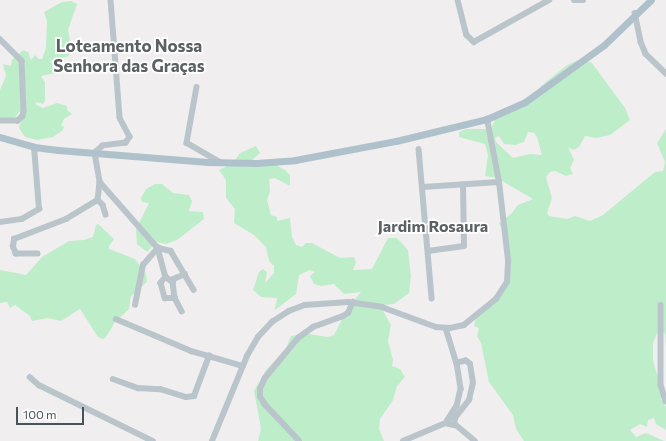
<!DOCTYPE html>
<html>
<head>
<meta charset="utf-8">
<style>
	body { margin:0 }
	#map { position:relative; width:666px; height:441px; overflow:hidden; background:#f1eeef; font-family:Commissioner,sans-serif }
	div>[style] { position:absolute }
	.green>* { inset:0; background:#beedca }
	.minor>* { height:5.5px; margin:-2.75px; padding:0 2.75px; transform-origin:2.75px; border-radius:2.75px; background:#bac5cb }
	.major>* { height:7px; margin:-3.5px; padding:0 3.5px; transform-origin:3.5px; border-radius:3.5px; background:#afc2cc }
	span { translate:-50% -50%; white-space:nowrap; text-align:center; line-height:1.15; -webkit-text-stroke:3.5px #fff; paint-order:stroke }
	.neighbourhood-label { font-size:16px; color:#5b6063; font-weight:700 }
	.quarter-label { font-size:17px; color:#5b6063; font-weight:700 }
	.scale { position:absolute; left:16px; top:407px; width:68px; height:18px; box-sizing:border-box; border:2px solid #47545b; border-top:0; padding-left:5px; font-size:12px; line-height:14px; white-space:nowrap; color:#47545b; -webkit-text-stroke:3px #fff; paint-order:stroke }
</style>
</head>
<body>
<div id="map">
	<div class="green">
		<div style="clip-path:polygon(71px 1px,77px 4px,68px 30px,71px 45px,69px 56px,50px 61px,60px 72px,41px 76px,45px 82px,45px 101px,43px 104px,37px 102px,35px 104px,43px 108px,57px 103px,67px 106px,67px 110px,72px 114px,64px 119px,61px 125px,64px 127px,63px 130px,53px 137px,37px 140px,25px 137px,19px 128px,22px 119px,22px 108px,14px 119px,0 118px,0 90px,6px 76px,3px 64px,11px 66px,12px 60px,23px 50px,28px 52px,31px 60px,35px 55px,39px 59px,42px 59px,46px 48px,47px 21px,44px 12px,62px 2px)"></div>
		<div style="clip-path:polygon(evenodd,580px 59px,592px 63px,625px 108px,630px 120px,610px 135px,596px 138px,585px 136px,579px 147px,573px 150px,568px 147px,574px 160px,570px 168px,573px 174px,566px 176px,555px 171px,550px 172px,546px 177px,552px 198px,547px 213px,549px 216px,567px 219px,575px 216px,590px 221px,603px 215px,655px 172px,663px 171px,665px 162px,657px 143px,666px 129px,666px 346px,665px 334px,659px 328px,653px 343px,653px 361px,662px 391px,661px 399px,666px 407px,666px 430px,656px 424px,654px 418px,648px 420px,647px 427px,640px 424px,630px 430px,636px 437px,646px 433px,664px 441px,524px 441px,516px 429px,513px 415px,489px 382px,481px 343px,477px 336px,479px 328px,474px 326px,477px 313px,496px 294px,510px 273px,509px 246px,499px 223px,511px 214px,518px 205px,533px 199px,497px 178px,485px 176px,488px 155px,485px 144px,459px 137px,459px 132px,466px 129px,491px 129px,495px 119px,521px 105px,529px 105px,541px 86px,566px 66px,580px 59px,528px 132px,534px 133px,537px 137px,542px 155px,530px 154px,513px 158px,496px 142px,495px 138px,499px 136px,504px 144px,515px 145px,524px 142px,528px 132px)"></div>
		<div style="clip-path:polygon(256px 146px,260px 153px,251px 161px,274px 164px,285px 170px,290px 175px,290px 186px,275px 178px,269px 179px,270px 191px,267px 200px,271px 215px,277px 217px,277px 221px,290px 218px,292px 237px,296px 245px,302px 247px,306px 243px,312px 243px,340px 258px,354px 257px,356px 262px,353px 270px,372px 269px,388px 238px,397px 238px,408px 250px,411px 276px,409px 293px,394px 304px,383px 305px,382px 309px,391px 325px,388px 341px,393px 360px,392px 366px,400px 369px,405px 377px,397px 386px,393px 400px,380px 419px,379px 429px,384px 441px,258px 441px,261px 429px,254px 391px,266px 370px,286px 349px,291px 336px,309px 334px,328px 337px,334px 335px,349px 306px,361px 292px,344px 294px,334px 284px,321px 286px,314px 284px,310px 276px,315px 272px,310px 270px,299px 275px,296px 294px,275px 310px,277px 298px,261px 297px,253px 290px,259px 272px,263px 269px,267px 272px,265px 283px,274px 273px,274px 266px,269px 261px,266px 247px,254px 235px,234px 223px,235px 209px,226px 198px,226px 180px,219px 170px,233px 163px,240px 153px)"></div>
		<div style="clip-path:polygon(155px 184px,162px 184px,173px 193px,189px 195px,192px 201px,189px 211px,203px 212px,204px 219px,177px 240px,166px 244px,156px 242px,147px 252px,137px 244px,136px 229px,149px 203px,142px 202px,141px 198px,146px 189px)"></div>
		<div style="clip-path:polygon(98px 224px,114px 239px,109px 246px,109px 249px,135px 259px,146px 274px,147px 282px,131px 296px,129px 309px,115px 322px,106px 337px,103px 339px,98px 337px,80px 309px,61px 321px,48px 318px,32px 321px,30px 316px,15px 305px,10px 308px,7px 302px,0 303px,0 270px,26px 275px,42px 257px,69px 241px,84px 240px,93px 237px,96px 225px)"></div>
	</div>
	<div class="minor">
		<div style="left:111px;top:0;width:118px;rotate:85.6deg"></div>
		<div style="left:120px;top:118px;width:21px;rotate:62deg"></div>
		<div style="left:130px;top:137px;width:7px;rotate:124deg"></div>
		<div style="left:126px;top:143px;width:23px;rotate:173deg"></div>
		<div style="left:103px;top:146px;width:11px;rotate:139deg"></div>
		<div style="left:95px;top:153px;width:29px;rotate:80deg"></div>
		<div style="left:100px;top:182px;width:88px;rotate:48.7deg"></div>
		<div style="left:158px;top:248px;width:30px;rotate:75deg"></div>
		<div style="left:166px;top:277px;width:9px;rotate:36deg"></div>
		<div style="left:173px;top:282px;width:16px;rotate:83deg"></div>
		<div style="left:175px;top:298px;width:15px;rotate:62deg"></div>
		<div style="left:458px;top:0;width:36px;rotate:76deg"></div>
		<div style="left:467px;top:35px;width:10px;rotate:45deg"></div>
		<div style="left:474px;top:42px;width:86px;rotate:-29.2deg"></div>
		<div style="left:574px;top:0;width:9px"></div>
		<div style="left:635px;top:13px;width:30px;rotate:78deg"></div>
		<div style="left:641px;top:42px;width:13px;rotate:67deg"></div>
		<div style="left:646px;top:54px;width:28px;rotate:44deg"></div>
		<div style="left:0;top:39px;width:31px;rotate:45deg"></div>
		<div style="left:22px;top:61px;width:50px;rotate:87.7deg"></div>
		<div style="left:24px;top:111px;width:5px;rotate:101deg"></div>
		<div style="left:23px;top:116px;width:7px;rotate:135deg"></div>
		<div style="left:18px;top:121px;width:18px;rotate:180deg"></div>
		<div style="left:197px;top:87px;width:57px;rotate:100.1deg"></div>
		<div style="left:187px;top:143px;width:38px;rotate:30deg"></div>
		<div style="left:419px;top:149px;width:150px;rotate:85deg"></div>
		<div style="left:100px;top:182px;width:18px;rotate:96deg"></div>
		<div style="left:98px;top:200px;width:7px;rotate:45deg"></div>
		<div style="left:103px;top:205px;width:10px;rotate:73deg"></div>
		<div style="left:423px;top:187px;width:76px;rotate:-3.8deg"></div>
		<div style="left:0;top:222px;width:22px;rotate:-8deg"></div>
		<div style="left:22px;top:219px;width:20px;rotate:-30deg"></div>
		<div style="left:39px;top:209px;width:62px;rotate:-94.6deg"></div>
		<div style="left:428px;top:251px;width:36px;rotate:-8deg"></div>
		<div style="left:464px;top:246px;width:61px;rotate:-90.9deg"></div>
		<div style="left:38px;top:254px;width:22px;rotate:180deg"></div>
		<div style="left:16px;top:254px;width:8px;rotate:-113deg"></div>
		<div style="left:13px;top:247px;width:8px;rotate:-83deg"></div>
		<div style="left:14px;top:239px;width:56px;rotate:-21deg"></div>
		<div style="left:66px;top:219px;width:37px;rotate:-31deg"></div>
		<div style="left:166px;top:277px;width:8px;rotate:130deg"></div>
		<div style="left:161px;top:283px;width:16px;rotate:75deg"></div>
		<div style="left:165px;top:298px;width:10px"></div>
		<div style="left:171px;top:280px;width:15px;rotate:-23deg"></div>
		<div style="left:135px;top:305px;width:41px;rotate:-78.7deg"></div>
		<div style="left:143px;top:265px;width:23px;rotate:-49deg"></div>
		<div style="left:158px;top:248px;width:13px;rotate:13deg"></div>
		<div style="left:171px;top:251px;width:45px;rotate:59.5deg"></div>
		<div style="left:661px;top:305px;width:80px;rotate:90deg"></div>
		<div style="left:661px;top:385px;width:17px;rotate:73deg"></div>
		<div style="left:116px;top:319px;width:82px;rotate:23.1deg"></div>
		<div style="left:191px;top:351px;width:54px;rotate:16.1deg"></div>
		<div style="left:446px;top:328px;width:37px;rotate:73deg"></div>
		<div style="left:457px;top:363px;width:26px;rotate:81deg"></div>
		<div style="left:461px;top:389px;width:17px;rotate:103deg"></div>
		<div style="left:457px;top:406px;width:17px;rotate:123deg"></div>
		<div style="left:448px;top:420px;width:4px;rotate:76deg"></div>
		<div style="left:449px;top:424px;width:5px;rotate:11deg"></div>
		<div style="left:454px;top:425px;width:6px;rotate:-81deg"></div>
		<div style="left:455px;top:419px;width:5px;rotate:-158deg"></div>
		<div style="left:30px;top:377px;width:12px;rotate:42deg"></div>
		<div style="left:39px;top:385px;width:127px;rotate:26.2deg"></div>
		<div style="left:113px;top:379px;width:27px;rotate:20deg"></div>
		<div style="left:138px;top:388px;width:22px;rotate:3deg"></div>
		<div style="left:160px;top:389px;width:27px;rotate:17deg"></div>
		<div style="left:186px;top:397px;width:8px;rotate:-7deg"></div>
		<div style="left:194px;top:396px;width:43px;rotate:-69.4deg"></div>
		<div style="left:455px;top:418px;width:23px;rotate:-52deg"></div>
		<div style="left:469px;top:400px;width:17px;rotate:-77deg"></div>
		<div style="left:473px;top:383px;width:19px;rotate:-99deg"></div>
		<div style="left:470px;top:364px;width:5px;rotate:-143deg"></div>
		<div style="left:466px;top:361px;width:9px;rotate:167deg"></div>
		<div style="left:455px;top:424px;width:26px;rotate:40deg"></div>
		<div style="left:212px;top:441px;width:92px;rotate:-67.6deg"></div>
		<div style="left:247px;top:356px;width:22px;rotate:-60deg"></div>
		<div style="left:258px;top:337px;width:21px;rotate:-47deg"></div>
		<div style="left:272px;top:322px;width:20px;rotate:-33deg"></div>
		<div style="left:289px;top:311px;width:17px;rotate:-21deg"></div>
		<div style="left:305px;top:305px;width:43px;rotate:-4deg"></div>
		<div style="left:348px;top:302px;width:34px;rotate:8deg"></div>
		<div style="left:382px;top:307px;width:58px;rotate:20.3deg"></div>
		<div style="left:436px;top:327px;width:14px;rotate:4deg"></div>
		<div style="left:450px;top:328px;width:14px;rotate:-12deg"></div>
		<div style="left:464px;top:325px;width:41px;rotate:-39.1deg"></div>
		<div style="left:496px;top:299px;width:20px;rotate:-57deg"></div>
		<div style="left:507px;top:282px;width:22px;rotate:-87deg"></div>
		<div style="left:508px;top:260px;width:79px;rotate:-96.6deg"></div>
		<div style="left:499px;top:182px;width:64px;rotate:-100.8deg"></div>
		<div style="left:299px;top:441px;width:50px;rotate:-133.4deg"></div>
		<div style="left:265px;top:405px;width:9px;rotate:-122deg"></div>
		<div style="left:260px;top:397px;width:8px;rotate:-90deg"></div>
		<div style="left:260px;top:389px;width:12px;rotate:-66deg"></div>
		<div style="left:265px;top:378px;width:52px;rotate:-50.5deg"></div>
		<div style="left:298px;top:338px;width:19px;rotate:-36deg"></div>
		<div style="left:313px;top:327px;width:32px;rotate:-20deg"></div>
		<div style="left:343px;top:316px;width:6px;rotate:-31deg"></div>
		<div style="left:348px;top:313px;width:12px;rotate:-66deg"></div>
		<div style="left:403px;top:441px;width:49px;rotate:-22.9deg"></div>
	</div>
	<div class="major">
		<div style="left:0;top:137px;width:35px;rotate:16deg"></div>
		<div style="left:34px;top:147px;width:24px;rotate:7deg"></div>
		<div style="left:58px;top:150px;width:150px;rotate:4.6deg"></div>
		<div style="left:208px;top:162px;width:48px;rotate:1.2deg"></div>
		<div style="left:256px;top:163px;width:39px;rotate:-4deg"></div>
		<div style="left:295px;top:160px;width:103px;rotate:-10.7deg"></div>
		<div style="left:396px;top:141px;width:94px;rotate:-13.6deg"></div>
		<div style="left:487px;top:119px;width:42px;rotate:-24.1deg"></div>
		<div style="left:525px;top:102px;width:97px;rotate:-35.8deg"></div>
		<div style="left:604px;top:45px;width:65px;rotate:-43.8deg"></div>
	</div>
	<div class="neighbourhood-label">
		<span style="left:433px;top:226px">Jardim Rosaura</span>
	</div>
	<div class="quarter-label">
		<span style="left:129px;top:56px">Loteamento Nossa<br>Senhora das Graças</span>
	</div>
	<div class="scale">100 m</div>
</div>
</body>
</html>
